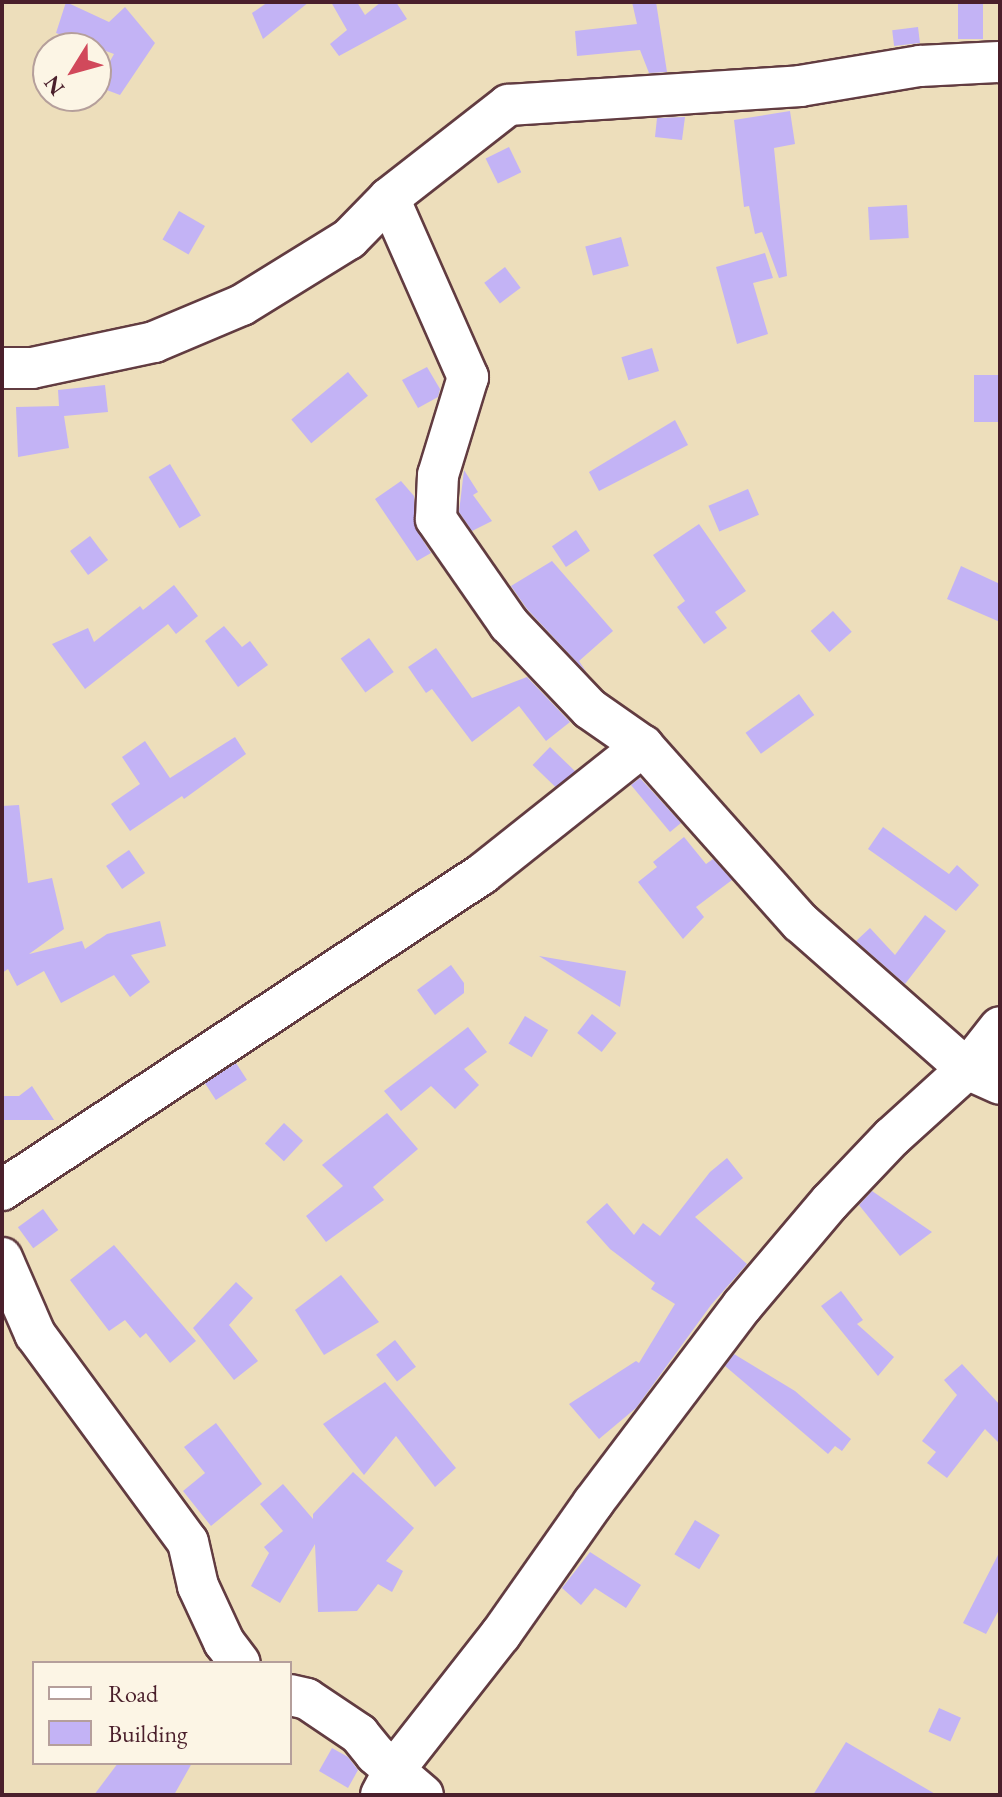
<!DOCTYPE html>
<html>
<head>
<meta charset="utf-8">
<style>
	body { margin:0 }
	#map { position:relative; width:1002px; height:1797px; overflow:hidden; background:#eddebb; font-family:"EB Garamond",serif }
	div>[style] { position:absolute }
	.building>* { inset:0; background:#c3b3f5; transform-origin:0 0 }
	.roads { filter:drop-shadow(2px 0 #623c41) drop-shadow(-2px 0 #623c41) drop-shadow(0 2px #623c41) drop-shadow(0 -2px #623c41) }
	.minor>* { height:40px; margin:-20px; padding:0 20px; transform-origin:20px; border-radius:20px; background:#fff }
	span { translate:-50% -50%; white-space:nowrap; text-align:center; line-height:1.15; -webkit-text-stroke:6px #fcf5e5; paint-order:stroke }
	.frame { position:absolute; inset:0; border:4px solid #4a1f2b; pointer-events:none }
	.legend { position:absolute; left:32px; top:1661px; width:260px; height:104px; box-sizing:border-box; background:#fcf5e5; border:2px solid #b59f9b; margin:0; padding:10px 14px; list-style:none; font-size:24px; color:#4a1f2b }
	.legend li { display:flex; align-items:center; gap:16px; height:40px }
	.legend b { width:40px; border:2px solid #b59f9b }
	.north { position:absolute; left:32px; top:32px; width:80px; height:80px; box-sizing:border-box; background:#fcf5e5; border:2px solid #b59f9b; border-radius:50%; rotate:233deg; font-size:22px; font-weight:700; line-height:32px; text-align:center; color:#4a1f2b }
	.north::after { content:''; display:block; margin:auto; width:28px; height:36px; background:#d1495b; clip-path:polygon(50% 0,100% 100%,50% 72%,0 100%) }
</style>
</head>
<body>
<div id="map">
	<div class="building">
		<div style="clip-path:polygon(66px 2px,109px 22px,125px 7px,155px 43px,120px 95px,96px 86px,114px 54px,56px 33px)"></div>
		<div style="clip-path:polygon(268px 2px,309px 2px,263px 39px,252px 13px)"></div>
		<div style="clip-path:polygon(331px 2px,357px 2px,365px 15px,381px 2px,396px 2px,407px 19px,339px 56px,330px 44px,347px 30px)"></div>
		<div style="clip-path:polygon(632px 2px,656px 2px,667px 72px,649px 73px,640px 50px,577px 56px,575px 31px,637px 24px)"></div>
		<div style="left:958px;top:2px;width:25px;height:37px"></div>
		<div style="left:918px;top:27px;width:16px;height:26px;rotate:83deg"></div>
		<div style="clip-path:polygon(790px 111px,795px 144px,774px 148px,787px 276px,779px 278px,762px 232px,755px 234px,749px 206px,744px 207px,734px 120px)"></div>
		<div style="clip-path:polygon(685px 117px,682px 140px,655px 137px,657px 118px)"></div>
		<div style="left:509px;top:147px;width:28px;height:26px;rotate:64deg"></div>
		<div style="left:907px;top:205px;width:33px;height:39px;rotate:87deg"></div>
		<div style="left:179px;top:211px;width:30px;height:33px;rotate:30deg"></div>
		<div style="left:621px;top:237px;width:30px;height:37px;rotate:75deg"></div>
		<div style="clip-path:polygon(765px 253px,773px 278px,753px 283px,768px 334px,737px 344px,716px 267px)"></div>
		<div style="left:505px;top:267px;width:26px;height:26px;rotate:53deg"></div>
		<div style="left:652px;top:348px;width:24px;height:32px;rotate:73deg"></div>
		<div style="clip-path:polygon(427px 367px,440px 389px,438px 397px,418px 408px,402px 380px)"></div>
		<div style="left:348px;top:372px;width:31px;height:74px;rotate:50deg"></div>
		<div style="left:974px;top:375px;width:26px;height:47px"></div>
		<div style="clip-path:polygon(105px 385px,108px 412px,64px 416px,69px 448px,18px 457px,16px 407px,59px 406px,58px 390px)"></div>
		<div style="clip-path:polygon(675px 420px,688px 445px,599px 491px,589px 472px)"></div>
		<div style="left:170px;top:464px;width:60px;height:25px;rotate:59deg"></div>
		<div style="clip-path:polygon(464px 470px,478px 492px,473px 495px,492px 521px,472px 531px,459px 512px)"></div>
		<div style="clip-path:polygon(401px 481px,414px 496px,417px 531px,431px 553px,417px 561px,375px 499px)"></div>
		<div style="left:748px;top:489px;width:28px;height:43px;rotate:67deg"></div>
		<div style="clip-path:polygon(699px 524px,746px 591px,715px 612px,727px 628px,704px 644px,677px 607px,685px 601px,653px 555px)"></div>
		<div style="left:576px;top:530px;width:25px;height:29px;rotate:56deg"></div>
		<div style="left:90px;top:536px;width:30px;height:25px;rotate:53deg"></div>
		<div style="clip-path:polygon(552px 561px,613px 631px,579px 661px,587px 673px,527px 609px,511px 586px)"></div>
		<div style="clip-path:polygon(961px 566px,1000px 584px,1000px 622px,947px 599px)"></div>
		<div style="clip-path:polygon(174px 585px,198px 616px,176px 634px,168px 624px,85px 689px,52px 644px,88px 628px,94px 642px,140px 606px,143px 610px)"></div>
		<div style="left:833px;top:611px;width:28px;height:30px;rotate:48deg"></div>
		<div style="clip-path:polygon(224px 626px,242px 647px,250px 641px,268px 665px,238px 687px,205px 641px)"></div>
		<div style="left:369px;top:638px;width:42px;height:35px;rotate:54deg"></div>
		<div style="clip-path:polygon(436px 648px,472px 698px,527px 677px,570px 722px,546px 741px,519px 706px,472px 742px,432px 689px,426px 693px,408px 667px)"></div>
		<div style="left:799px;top:694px;width:26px;height:66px;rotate:54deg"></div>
		<div style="clip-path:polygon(235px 737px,246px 754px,184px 799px,182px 796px,130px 831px,111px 804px,140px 784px,122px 757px,145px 741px,170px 778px)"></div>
		<div style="left:550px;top:747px;width:35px;height:25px;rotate:44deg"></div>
		<div style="clip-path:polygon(640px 778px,681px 823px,670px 832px,631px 785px)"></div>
		<div style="clip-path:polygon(19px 805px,28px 883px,52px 878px,64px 929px,29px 954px,82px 941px,85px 949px,107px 934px,160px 921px,166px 946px,131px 955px,150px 982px,130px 997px,114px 975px,61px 1003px,44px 971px,17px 986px,8px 969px,2px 973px,2px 806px)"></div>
		<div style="clip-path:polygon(883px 827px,949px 874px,957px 865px,979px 885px,956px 911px,868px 849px)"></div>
		<div style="clip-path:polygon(684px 837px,706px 864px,713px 859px,732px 880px,696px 907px,704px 917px,683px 939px,638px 882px,657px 867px,653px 862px)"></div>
		<div style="left:129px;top:850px;width:28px;height:28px;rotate:55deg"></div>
		<div style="clip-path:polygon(925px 915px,946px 931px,905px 984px,856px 941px,870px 928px,895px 955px)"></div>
		<div style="clip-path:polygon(539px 956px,626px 971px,620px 1007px)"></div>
		<div style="clip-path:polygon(451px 965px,464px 983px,464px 993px,435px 1015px,417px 990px)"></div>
		<div style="left:592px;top:1014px;width:31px;height:24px;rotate:38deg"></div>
		<div style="left:525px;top:1016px;width:27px;height:32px;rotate:31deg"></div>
		<div style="clip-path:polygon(468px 1027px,487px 1052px,464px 1069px,479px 1085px,455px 1109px,431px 1086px,401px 1111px,384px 1091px)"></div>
		<div style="left:236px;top:1063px;width:20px;height:37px;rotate:57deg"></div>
		<div style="clip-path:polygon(32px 1086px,54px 1120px,2px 1120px,2px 1096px,19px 1096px)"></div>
		<div style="clip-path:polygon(387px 1113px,418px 1149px,373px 1187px,384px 1200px,326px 1242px,306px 1216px,343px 1186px,322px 1165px)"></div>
		<div style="left:284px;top:1123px;width:26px;height:28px;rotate:43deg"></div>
		<div style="clip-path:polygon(727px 1158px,743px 1178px,695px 1217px,747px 1264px,711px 1305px,636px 1408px,599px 1439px,569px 1404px,636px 1361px,639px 1363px,675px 1304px,651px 1289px,655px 1283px,610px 1249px,586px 1222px,607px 1203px,634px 1235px,643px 1223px,660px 1236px,710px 1172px)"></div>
		<div style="clip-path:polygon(872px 1191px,932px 1232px,900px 1256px,859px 1205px)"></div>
		<div style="left:43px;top:1209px;width:26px;height:31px;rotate:54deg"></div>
		<div style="clip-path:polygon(114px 1245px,196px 1341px,170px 1363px,146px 1333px,140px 1338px,125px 1320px,109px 1331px,70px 1280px)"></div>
		<div style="clip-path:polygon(341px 1275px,379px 1322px,324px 1355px,295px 1310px)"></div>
		<div style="clip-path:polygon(236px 1282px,253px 1298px,229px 1325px,258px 1361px,234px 1380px,193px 1328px)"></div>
		<div style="clip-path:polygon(841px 1291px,863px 1320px,857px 1324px,894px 1357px,878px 1376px,821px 1306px)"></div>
		<div style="left:395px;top:1340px;width:34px;height:24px;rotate:52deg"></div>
		<div style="clip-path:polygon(734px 1354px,795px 1391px,851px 1439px,842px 1451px,835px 1446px,828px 1454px,725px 1366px)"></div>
		<div style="clip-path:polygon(962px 1364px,1000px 1405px,1000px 1444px,985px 1429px,947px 1478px,927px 1463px,936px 1452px,922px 1441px,957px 1395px,944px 1380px)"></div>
		<div style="clip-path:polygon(385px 1382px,456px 1468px,435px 1487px,396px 1436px,364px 1475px,323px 1424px)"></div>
		<div style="clip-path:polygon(216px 1423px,262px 1484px,211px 1526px,183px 1491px,205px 1473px,184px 1447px)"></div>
		<div style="clip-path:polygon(353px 1472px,414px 1528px,386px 1561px,403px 1571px,392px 1592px,378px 1584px,357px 1611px,318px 1612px,315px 1544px,280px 1603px,251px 1586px,269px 1553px,264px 1547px,283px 1531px,260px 1504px,283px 1484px,313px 1519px,313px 1514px)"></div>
		<div style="left:695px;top:1520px;width:29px;height:40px;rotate:31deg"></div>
		<div style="clip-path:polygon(1000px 1551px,1000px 1608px,986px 1634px,963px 1623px)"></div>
		<div style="clip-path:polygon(590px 1552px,641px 1585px,626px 1608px,595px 1588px,581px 1605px,562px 1588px)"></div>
		<div style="left:939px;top:1708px;width:24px;height:26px;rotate:24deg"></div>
		<div style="clip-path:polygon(846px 1742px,937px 1795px,813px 1795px)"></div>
		<div style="clip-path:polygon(332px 1748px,348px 1757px,358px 1770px,348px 1788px,319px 1771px)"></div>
		<div style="clip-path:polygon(118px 1763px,192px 1763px,174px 1795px,94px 1795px)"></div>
	</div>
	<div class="roads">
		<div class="minor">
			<div style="left:389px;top:198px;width:196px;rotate:66.2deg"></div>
			<div style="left:468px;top:377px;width:102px;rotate:107deg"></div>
			<div style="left:438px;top:475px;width:44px;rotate:92.6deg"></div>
			<div style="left:436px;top:519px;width:128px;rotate:55.2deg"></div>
			<div style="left:509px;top:624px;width:117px;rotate:46.4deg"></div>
			<div style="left:590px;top:709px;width:65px;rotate:34.9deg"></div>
			<div style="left:643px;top:746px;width:236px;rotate:48.3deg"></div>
			<div style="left:800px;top:922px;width:222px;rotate:41.4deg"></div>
			<div style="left:967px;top:1069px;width:36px;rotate:24deg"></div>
			<div style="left:2px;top:368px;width:30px"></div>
			<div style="left:32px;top:368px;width:125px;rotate:-12deg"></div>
			<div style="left:154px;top:342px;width:95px;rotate:-22.8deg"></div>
			<div style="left:242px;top:305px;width:126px;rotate:-31.7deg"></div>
			<div style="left:349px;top:239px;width:57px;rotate:-45.7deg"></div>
			<div style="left:389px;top:198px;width:151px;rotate:-38deg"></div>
			<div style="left:508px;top:105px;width:293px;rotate:-3.7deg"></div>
			<div style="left:800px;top:86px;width:122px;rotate:-9.5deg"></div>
			<div style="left:920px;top:66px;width:80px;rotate:-2.9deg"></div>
			<div style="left:2px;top:1190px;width:575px;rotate:-33.36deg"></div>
			<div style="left:482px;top:874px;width:206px;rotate:-38.5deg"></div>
			<div style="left:2px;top:1258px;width:83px;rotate:66.5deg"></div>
			<div style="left:35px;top:1334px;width:258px;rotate:53.7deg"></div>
			<div style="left:188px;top:1542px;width:45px;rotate:77.2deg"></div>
			<div style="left:198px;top:1586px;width:62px;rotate:65.1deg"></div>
			<div style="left:224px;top:1642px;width:26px;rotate:53deg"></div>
			<div style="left:290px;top:1695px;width:17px;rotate:13deg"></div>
			<div style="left:307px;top:1699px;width:63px;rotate:33.9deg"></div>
			<div style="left:359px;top:1734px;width:26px;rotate:51deg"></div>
			<div style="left:375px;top:1754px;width:63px;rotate:40.5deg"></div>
			<div style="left:381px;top:1795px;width:30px;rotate:-62deg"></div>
			<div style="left:395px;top:1769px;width:172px;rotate:-51.9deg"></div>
			<div style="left:501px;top:1634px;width:160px;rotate:-54.9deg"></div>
			<div style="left:593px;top:1503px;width:247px;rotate:-52.9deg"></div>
			<div style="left:742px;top:1306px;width:136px;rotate:-49.8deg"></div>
			<div style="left:830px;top:1202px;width:90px;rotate:-46.4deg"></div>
			<div style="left:892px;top:1137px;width:101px;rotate:-42.2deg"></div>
			<div style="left:967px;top:1069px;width:53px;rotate:-51.8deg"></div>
		</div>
	</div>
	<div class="frame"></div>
	<ul class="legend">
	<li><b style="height:10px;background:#fff"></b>Road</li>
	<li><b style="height:22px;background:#c3b3f5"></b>Building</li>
	</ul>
	<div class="north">N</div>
</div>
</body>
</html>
